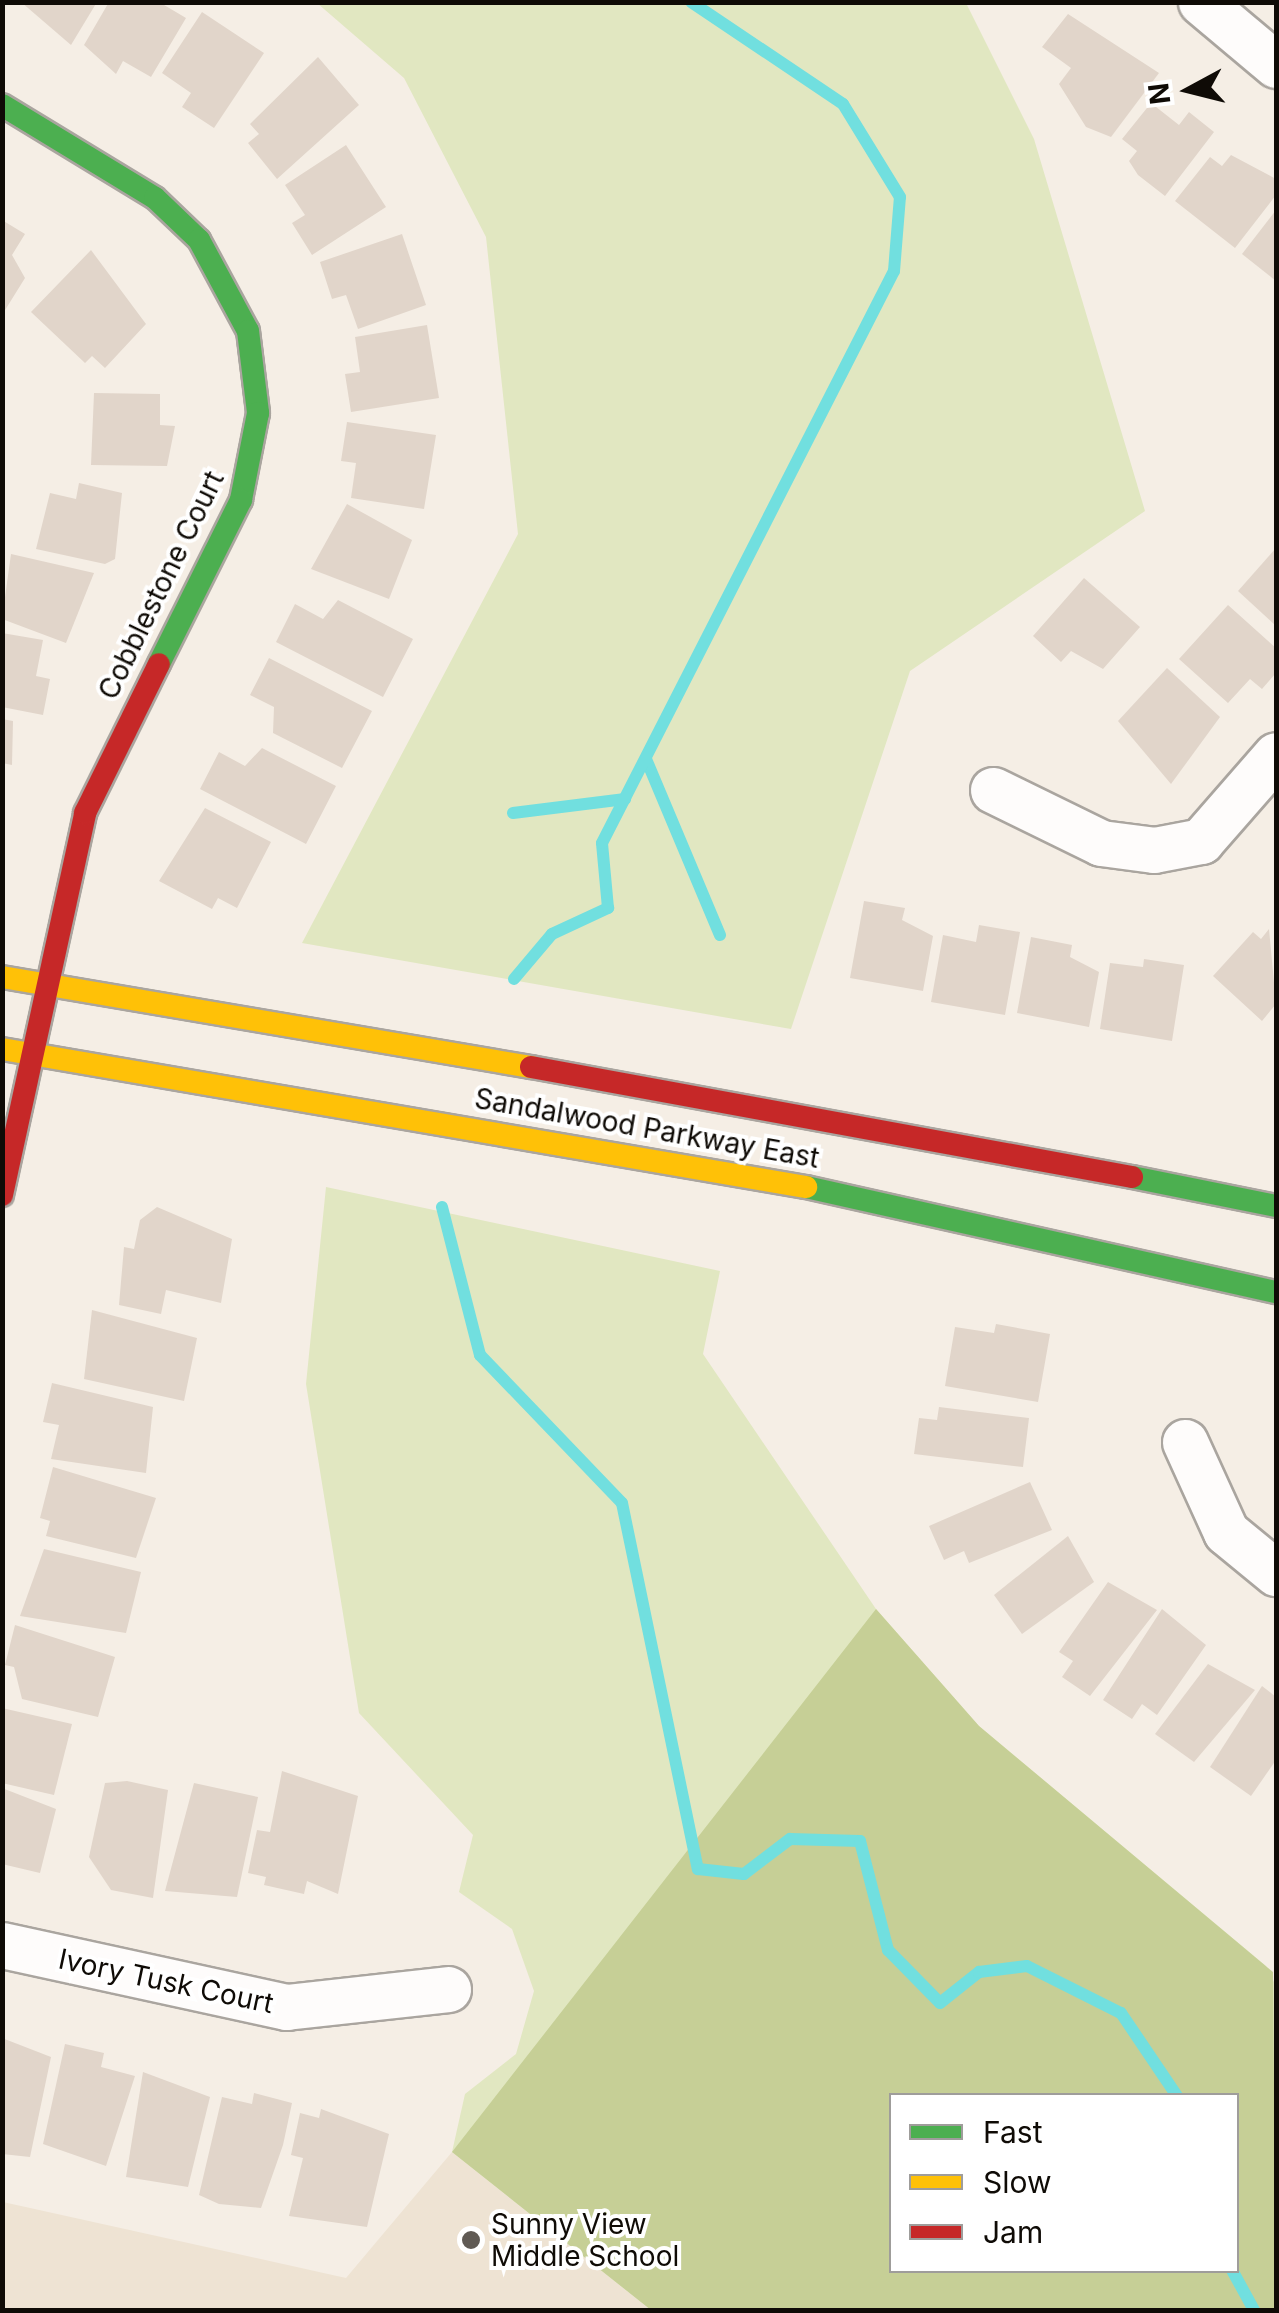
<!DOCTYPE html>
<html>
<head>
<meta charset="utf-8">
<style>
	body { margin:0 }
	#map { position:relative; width:1279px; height:2313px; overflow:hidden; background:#f5eee5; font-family:Inter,sans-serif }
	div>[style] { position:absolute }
	.built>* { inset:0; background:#eee3d3 }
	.green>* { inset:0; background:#e1e7c1 }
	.forest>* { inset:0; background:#c6cf96 }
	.stream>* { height:12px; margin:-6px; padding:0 6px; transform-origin:6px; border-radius:6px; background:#71dfdf }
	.building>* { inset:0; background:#e1d5ca }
	.roads { filter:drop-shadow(2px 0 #aaa59f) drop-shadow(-2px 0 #aaa59f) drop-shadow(0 2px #aaa59f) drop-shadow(0 -2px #aaa59f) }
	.street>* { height:45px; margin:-22.5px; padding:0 22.5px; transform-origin:22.5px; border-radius:22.5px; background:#fefcfb }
	.fast>* { height:22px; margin:-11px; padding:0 11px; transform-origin:11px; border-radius:11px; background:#4caf50 }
	.slow>* { height:22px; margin:-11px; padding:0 11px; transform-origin:11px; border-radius:11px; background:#ffc107 }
	.jam>* { height:22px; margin:-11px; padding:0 11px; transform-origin:11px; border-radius:11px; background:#c62828 }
	.dots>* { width:28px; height:28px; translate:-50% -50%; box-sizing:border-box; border:5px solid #fff; border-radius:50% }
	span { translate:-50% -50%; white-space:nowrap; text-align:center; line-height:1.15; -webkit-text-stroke:8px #fff; paint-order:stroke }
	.street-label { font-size:28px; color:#0f0b06 }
	.poi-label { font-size:28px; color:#0f0b06 }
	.left { translate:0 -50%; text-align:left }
	.frame { position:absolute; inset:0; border:5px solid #0f0b06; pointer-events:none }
	.legend { position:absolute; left:889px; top:2093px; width:350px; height:180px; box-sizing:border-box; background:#fff; border:2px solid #9f9d9b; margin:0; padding:12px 18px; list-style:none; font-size:30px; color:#0f0b06 }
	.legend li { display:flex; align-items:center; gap:20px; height:50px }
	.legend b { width:50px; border:2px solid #9f9d9b }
	.north { position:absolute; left:1139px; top:40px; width:100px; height:100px; -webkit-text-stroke:8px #fff; paint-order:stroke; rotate:263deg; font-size:28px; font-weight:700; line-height:40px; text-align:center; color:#0f0b06 }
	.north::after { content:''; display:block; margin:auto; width:35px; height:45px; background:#0f0b06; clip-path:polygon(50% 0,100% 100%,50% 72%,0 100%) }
</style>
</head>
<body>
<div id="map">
	<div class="built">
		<div style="clip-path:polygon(452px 2152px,651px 2310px,3px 2310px,3px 2202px,346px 2278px)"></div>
	</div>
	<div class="green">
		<div style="clip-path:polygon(317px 3px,966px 3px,1034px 139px,1145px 511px,910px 671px,791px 1029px,302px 943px,518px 534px,486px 237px,404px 78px)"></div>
		<div style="clip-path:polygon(evenodd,326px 1187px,720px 1271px,703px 1354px,876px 1609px,979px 1726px,1266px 1966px,1276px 1986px,1276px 2310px,651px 2310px,452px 2152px,465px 2094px,516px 2054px,534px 1991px,512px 1929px,459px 1892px,473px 1835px,359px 1713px,306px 1384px,326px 1187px,892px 2096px,1236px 2096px,1236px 2270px,892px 2270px,892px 2096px)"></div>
	</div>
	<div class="forest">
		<div style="clip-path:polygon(evenodd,876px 1609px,979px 1726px,1273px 1972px,1276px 2310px,651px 2310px,452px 2152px,876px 1609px,892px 2096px,1236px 2096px,1236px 2270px,892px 2270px,892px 2096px)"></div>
	</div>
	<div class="stream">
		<div style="left:646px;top:759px;width:191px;rotate:67.2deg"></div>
		<div style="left:513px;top:813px;width:113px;rotate:-7.1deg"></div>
		<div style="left:514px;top:979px;width:59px;rotate:-49.8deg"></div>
		<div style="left:552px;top:934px;width:62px;rotate:-24.9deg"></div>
		<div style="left:608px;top:908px;width:65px;rotate:-95.3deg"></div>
		<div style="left:602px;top:843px;width:642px;rotate:-62.96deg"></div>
		<div style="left:894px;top:271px;width:74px;rotate:-85.4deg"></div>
		<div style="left:900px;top:197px;width:109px;rotate:-121.5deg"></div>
		<div style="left:843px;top:104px;width:183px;rotate:-146.1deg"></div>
		<div style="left:442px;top:1207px;width:153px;rotate:75.6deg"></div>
		<div style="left:480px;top:1355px;width:205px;rotate:46.2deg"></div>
		<div style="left:622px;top:1503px;width:374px;rotate:78.3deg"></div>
		<div style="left:698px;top:1869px;width:46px;rotate:6.2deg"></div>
		<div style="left:744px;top:1874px;width:58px;rotate:-37.3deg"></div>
		<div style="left:790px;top:1839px;width:70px;rotate:1.6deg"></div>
		<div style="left:860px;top:1841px;width:113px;rotate:75.6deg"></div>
		<div style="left:888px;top:1950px;width:74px;rotate:45.5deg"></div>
		<div style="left:940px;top:2003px;width:50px;rotate:-38.5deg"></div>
		<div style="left:979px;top:1972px;width:48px;rotate:-7.1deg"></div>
		<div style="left:1027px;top:1966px;width:105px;rotate:26.6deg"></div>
		<div style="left:1121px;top:2013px;width:100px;rotate:56deg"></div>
		<div style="left:1232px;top:2270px;width:46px;rotate:61.2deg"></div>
	</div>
	<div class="building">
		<div style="clip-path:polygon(21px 2px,97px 2px,71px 45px)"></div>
		<div style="clip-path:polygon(109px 2px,159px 2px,186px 18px,151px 77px,123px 61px,116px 74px,84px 45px)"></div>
		<div style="clip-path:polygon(202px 12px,264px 53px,214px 128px,182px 107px,191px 93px,162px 73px)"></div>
		<div style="clip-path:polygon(1068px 14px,1159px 73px,1111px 137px,1086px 127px,1059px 84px,1071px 68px,1042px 47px)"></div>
		<div style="clip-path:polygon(318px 57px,359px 105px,277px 179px,248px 143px,259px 134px,250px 124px)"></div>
		<div style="clip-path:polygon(1151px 103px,1179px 125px,1189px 112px,1214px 132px,1165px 196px,1138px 175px,1129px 161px,1137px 151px,1122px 139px)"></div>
		<div style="clip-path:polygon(346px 145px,386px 207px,312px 255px,292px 223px,305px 215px,285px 185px)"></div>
		<div style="clip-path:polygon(1231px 155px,1276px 179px,1276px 195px,1235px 248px,1175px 201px,1210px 157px,1222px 166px)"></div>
		<div style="clip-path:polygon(1276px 210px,1276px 281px,1242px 254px)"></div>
		<div style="clip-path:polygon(2px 220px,25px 234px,12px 255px,25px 278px,2px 315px)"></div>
		<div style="clip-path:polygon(402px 234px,426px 305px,358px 329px,346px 295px,332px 299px,320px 262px)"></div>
		<div style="clip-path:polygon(91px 250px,146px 324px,105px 368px,92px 356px,85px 363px,31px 312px)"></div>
		<div style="clip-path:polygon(427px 325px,439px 398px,351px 412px,345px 374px,360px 372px,355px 337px)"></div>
		<div style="clip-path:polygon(94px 393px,160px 394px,160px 425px,175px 426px,167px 466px,91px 465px)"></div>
		<div style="clip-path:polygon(347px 422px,436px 435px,424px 509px,351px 498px,356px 463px,341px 461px)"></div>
		<div style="clip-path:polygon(79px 483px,122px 493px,115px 559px,105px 564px,36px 549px,50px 493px,76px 499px)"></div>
		<div style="clip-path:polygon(347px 504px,412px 540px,389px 599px,311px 569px)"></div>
		<div style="clip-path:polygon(1276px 548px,1276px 626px,1238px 591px)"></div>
		<div style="clip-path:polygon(11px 554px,94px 573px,66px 643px,2px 619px)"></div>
		<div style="clip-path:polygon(1084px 578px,1140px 627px,1103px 669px,1071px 651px,1061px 662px,1033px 636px)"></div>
		<div style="clip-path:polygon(338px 600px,413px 639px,383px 697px,276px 642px,295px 604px,323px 619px)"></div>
		<div style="clip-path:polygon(1228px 605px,1276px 648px,1275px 674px,1262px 689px,1250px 679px,1228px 703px,1179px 659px)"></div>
		<div style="clip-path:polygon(2px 633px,43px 640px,36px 676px,50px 679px,43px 715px,2px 707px)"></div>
		<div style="clip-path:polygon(269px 658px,372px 711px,342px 768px,273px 733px,274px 707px,250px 695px)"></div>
		<div style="clip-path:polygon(1167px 668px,1220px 717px,1171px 784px,1118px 721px)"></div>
		<div style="clip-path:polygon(2px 719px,13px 721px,12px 765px,2px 763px)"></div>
		<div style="clip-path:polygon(262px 748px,336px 786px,306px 844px,200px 789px,219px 752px,245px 766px)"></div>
		<div style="clip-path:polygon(205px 808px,271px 842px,237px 908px,218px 898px,212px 909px,159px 881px)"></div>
		<div style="clip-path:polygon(864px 901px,905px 908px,902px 920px,933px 936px,923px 991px,850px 978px)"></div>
		<div style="clip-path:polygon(979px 925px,1020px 932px,1005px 1015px,931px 1002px,943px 935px,976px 942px)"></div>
		<div style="clip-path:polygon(1269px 929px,1276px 1004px,1262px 1021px,1213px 976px,1253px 932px,1261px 939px)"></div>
		<div style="clip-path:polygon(1031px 937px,1072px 945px,1070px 957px,1099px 972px,1089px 1027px,1017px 1013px)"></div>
		<div style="clip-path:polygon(1144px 959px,1184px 965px,1172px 1041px,1100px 1029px,1110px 963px,1143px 967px)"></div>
		<div style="clip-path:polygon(157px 1207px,232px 1239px,221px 1303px,166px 1290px,161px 1314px,119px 1305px,124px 1247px,134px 1249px,140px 1220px)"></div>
		<div style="clip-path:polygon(92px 1310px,197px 1338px,184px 1401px,84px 1379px)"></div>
		<div style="clip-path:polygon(996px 1324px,1050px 1334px,1038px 1402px,945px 1386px,955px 1327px,994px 1333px)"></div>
		<div style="clip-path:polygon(52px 1383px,153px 1407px,146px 1473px,51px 1459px,59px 1425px,43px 1422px)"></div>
		<div style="clip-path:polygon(939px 1407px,1029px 1418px,1023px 1467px,914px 1454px,919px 1418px,937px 1420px)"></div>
		<div style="clip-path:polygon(53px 1467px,156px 1498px,136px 1558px,46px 1536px,50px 1521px,40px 1518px)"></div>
		<div style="clip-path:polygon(1030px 1482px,1052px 1530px,969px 1563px,964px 1551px,944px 1560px,929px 1526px)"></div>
		<div style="clip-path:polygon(1068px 1536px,1094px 1582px,1022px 1634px,994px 1595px)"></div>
		<div style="clip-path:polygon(44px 1549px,141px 1572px,126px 1633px,20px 1616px)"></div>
		<div style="clip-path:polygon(1108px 1582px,1157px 1610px,1090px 1696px,1062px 1677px,1073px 1661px,1059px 1652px)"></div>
		<div style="clip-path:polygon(1162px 1609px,1206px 1645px,1157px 1715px,1142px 1704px,1132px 1719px,1103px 1700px)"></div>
		<div style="clip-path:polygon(15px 1625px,115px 1657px,98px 1717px,22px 1699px,14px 1667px,5px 1665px)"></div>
		<div style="clip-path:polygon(1208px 1664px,1255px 1690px,1194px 1762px,1155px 1734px)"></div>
		<div style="clip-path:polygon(1262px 1686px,1276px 1697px,1276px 1760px,1251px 1796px,1210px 1767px)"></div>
		<div style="clip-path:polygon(2px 1708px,72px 1724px,54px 1795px,2px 1783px)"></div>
		<div style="clip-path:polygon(282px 1771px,358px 1796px,338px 1894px,307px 1881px,304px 1894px,264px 1885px,266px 1877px,248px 1873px,257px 1830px,270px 1832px)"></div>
		<div style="clip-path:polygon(127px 1781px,168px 1790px,153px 1898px,111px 1890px,89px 1857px,105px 1783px)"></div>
		<div style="clip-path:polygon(194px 1783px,258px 1797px,237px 1897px,165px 1891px)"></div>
		<div style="clip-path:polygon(2px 1788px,56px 1809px,40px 1873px,2px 1864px)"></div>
		<div style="clip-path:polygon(2px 2038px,51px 2057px,30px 2157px,2px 2154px)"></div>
		<div style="clip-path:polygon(65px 2044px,104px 2053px,101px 2067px,135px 2076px,106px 2166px,43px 2144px)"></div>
		<div style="clip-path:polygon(143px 2072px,210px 2097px,188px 2187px,126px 2177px)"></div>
		<div style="clip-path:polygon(254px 2093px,292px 2103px,283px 2145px,261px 2208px,219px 2204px,199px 2195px,222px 2097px,252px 2104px)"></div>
		<div style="clip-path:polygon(321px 2109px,389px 2134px,367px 2227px,289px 2216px,303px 2158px,291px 2155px,300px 2113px,319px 2118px)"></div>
	</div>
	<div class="roads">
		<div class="street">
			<div style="left:1201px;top:2px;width:98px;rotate:40deg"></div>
			<div style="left:993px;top:790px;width:120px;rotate:26.1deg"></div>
			<div style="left:1101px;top:843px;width:53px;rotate:7.5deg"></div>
			<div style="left:1154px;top:850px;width:48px;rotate:-10.8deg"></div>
			<div style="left:1201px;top:841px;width:114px;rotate:-48.9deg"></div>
			<div style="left:1185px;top:1442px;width:99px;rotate:65.5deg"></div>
			<div style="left:1226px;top:1532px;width:65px;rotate:39.4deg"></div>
			<div style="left:2px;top:1945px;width:291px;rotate:12.3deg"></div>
			<div style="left:286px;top:2007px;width:163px;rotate:-6.3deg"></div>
		</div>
		<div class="fast">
			<div style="left:2px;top:105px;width:179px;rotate:31.3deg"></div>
			<div style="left:155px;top:198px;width:61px;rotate:43.7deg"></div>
			<div style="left:199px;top:240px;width:103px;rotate:61.7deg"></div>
			<div style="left:248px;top:331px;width:83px;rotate:83deg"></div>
			<div style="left:258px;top:413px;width:89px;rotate:101.1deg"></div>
			<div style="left:241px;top:500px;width:183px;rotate:116.6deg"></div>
			<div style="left:1132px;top:1177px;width:147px;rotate:11.4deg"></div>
			<div style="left:806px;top:1187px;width:482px;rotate:12.6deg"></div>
		</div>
		<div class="slow">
			<div style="left:2px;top:977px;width:537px;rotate:9.66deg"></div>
			<div style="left:2px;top:1049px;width:816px;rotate:9.74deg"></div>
		</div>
		<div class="jam">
			<div style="left:531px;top:1067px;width:611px;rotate:10.37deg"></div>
			<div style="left:2px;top:1195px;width:391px;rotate:-77.7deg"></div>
			<div style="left:85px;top:813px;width:166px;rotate:-63.6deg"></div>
		</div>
	</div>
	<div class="dots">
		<div style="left:471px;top:2240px;background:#605a54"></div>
	</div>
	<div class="street-label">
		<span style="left:161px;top:585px;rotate:-64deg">Cobblestone Court</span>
		<span style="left:647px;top:1128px;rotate:10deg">Sandalwood Parkway East</span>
		<span style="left:166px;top:1981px;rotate:12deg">Ivory Tusk Court</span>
	</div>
	<div class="poi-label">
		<span class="left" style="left:491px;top:2240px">Sunny View<br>Middle School</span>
	</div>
	<div class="frame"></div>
	<ul class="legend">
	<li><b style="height:12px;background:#4caf50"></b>Fast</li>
	<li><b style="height:12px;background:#ffc107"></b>Slow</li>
	<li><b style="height:12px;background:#c62828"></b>Jam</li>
	</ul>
	<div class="north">N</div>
</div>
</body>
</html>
